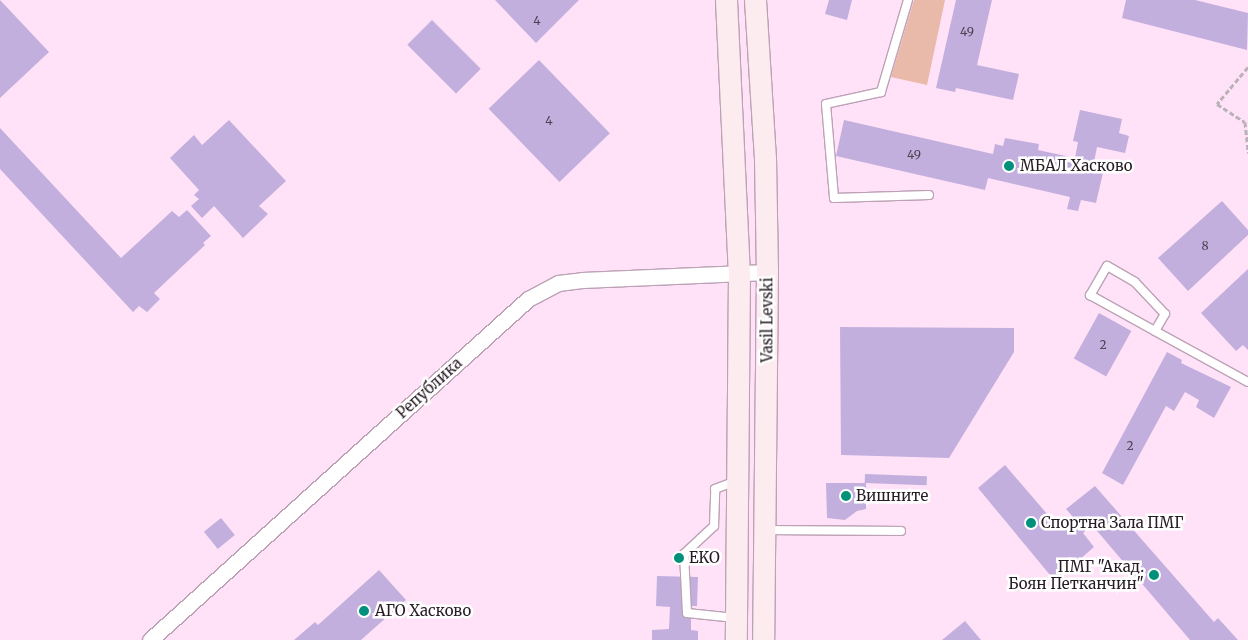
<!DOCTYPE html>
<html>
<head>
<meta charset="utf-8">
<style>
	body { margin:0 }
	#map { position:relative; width:1248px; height:640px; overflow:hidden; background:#fcf6fb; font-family:Merriweather,serif }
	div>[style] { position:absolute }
	.built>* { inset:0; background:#ffe2f7; transform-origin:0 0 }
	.green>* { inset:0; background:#e9b9aa }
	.building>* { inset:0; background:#c3afde; transform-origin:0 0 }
	.path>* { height:3px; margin-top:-1.5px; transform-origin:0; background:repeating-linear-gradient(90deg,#b9b2b8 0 5px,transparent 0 7.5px) }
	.roads { filter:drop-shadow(1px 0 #bda2b6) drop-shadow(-1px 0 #bda2b6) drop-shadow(0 1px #bda2b6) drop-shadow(0 -1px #bda2b6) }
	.service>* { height:8px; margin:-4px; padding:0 4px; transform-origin:4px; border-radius:4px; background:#fff }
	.minor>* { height:15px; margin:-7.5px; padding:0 7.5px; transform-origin:7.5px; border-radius:7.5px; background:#fff }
	.secondary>* { height:21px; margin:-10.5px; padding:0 10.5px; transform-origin:10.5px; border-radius:10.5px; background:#fdecef }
	.dots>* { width:14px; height:14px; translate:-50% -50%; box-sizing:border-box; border:2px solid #fff; border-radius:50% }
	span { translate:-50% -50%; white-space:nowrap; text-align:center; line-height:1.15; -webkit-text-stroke:5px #fff; paint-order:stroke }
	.number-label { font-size:12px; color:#4d4152 }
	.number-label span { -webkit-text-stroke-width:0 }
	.poi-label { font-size:15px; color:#261c24 }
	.left { translate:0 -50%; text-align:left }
	.right { translate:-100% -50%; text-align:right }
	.street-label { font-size:15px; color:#261c24 }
</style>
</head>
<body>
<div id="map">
	<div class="built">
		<div style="left:0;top:0;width:1248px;height:640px"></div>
	</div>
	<div class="green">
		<div style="clip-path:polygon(914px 0,945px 0,927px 85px,891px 77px)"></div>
	</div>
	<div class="building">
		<div style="clip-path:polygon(0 0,49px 52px,0 98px)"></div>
		<div style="clip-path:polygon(495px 0,579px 0,536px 43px)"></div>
		<div style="clip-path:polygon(829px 0,852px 0,847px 20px,825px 14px)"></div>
		<div style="clip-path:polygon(956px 0,992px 0,977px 65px,1019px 74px,1013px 100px,956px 88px,955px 92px,936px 88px)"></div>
		<div style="clip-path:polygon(1126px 0,1195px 0,1248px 13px,1247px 50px,1122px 18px)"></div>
		<div style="left:432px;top:20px;width:69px;height:35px;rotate:45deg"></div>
		<div style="left:539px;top:60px;width:102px;height:70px;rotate:46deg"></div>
		<div style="clip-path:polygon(1080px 110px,1122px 119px,1119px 133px,1129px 136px,1125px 153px,1097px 147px,1094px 162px,1105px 164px,1096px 203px,1081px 200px,1078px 211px,1067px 209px,1070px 197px,988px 178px,985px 190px,836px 156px,844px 120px,993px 154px,995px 144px,1003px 146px,1005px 138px,1039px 144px,1038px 150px,1075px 158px,1078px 142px,1073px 141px)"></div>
		<div style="clip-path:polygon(229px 120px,286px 181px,259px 206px,268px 214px,243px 238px,214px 206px,202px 218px,191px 206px,199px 199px,194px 195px,199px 190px,170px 158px,194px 135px,202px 145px)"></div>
		<div style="clip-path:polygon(0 128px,121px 258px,172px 211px,179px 217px,187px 210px,211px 236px,203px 243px,205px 245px,154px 293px,160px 299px,147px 312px,139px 306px,133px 312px,0 169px)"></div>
		<div style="clip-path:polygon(1222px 201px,1248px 230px,1248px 235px,1188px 291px,1158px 258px)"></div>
		<div style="clip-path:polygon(1248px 269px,1248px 350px,1243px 345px,1236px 351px,1201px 313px)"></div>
		<div style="left:1099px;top:313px;width:37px;height:52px;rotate:29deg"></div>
		<div style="clip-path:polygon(840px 327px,1014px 328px,1014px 352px,949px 458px,841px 455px)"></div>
		<div style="clip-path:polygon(1167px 352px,1182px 360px,1181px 363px,1231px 387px,1214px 418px,1196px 407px,1199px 400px,1185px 392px,1174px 411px,1166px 406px,1123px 485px,1102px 473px)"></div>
		<div style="clip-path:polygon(1005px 465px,1060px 529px,1073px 517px,1066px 509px,1095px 486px,1214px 622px,1218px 618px,1238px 640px,1190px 640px,1092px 525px,1083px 533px,1094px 547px,1055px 581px,978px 488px)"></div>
		<div style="left:865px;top:474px;width:62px;height:9px;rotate:2deg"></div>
		<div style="clip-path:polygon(826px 483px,866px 483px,866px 509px,857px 511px,845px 520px,827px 518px)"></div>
		<div style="left:221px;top:518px;width:22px;height:22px;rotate:51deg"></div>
		<div style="clip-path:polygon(379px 570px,406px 600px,361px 640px,294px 640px,315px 622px,318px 625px)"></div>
		<div style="clip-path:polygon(657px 576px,698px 577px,697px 606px,691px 606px,691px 630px,698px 631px,698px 640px,652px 640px,652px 630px,669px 629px,670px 607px,656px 606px)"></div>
		<div style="clip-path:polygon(965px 621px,981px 640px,942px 640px)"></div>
	</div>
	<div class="path">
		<div style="left:1248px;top:67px;width:48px;rotate:130deg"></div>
		<div style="left:1217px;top:104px;width:33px;rotate:33deg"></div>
		<div style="left:1245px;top:122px;width:31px;rotate:84deg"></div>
	</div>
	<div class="roads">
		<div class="service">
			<div style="left:908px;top:0;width:96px;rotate:106.4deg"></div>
			<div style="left:881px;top:92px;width:56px;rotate:167.7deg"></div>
			<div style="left:826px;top:104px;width:94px;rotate:85.1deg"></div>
			<div style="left:834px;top:198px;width:95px;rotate:-1.8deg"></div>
			<div style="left:1155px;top:331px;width:20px;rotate:-60deg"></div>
			<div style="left:1165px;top:314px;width:44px;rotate:-133.2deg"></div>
			<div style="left:1135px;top:282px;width:32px;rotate:-150deg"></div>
			<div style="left:1107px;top:266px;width:34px;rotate:120deg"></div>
			<div style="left:1090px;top:295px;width:74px;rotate:29deg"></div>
			<div style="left:1155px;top:331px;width:106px;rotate:28.7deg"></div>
			<div style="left:766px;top:530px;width:135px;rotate:0.4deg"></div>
			<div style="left:735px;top:618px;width:48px;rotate:-174.1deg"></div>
			<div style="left:687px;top:613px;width:59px;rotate:-92.9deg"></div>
			<div style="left:684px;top:554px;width:41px;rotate:-43deg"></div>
			<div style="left:714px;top:526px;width:37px;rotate:-88deg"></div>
			<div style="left:715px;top:489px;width:22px;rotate:-21deg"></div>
		</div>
		<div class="minor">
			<div style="left:150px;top:640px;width:509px;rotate:-42.05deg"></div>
			<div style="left:528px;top:299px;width:34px;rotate:-28deg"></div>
			<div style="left:558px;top:283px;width:24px;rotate:-7deg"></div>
			<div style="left:582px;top:280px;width:185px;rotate:-2.5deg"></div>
		</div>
		<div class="secondary">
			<div style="left:726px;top:0;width:275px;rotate:87.3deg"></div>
			<div style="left:739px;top:275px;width:365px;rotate:90.5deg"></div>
			<div style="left:755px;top:0;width:158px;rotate:86.4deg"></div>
			<div style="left:765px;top:158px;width:114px;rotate:89deg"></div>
			<div style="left:767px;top:272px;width:368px;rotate:90.6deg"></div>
		</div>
	</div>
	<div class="dots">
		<div style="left:1009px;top:166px;background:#00907c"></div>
		<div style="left:846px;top:496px;background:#00907c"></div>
		<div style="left:1031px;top:523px;background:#00907c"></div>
		<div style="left:679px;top:558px;background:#00907c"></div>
		<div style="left:1154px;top:575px;background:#00907c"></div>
		<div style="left:364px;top:611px;background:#00907c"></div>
	</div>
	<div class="number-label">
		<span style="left:537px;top:21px">4</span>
		<span style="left:967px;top:32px">49</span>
		<span style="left:549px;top:121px">4</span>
		<span style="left:914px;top:155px">49</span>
		<span style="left:1205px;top:246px">8</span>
		<span style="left:1103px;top:345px">2</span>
		<span style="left:1130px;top:446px">2</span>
	</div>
	<div class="poi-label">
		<span class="left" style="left:1020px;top:166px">МБАЛ Хасково</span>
		<span class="left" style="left:856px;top:496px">Вишните</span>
		<span class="left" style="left:1041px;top:523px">Спортна Зала ПМГ</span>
		<span class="left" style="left:689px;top:558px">EKO</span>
		<span class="right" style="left:1144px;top:575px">ПМГ "Акад.<br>Боян Петканчин"</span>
		<span class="left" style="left:375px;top:611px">АГО Хасково</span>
	</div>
	<div class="street-label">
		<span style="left:767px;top:320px;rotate:-90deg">Vasil Levski</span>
		<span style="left:429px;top:388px;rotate:-42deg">Република</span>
	</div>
</div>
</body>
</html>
